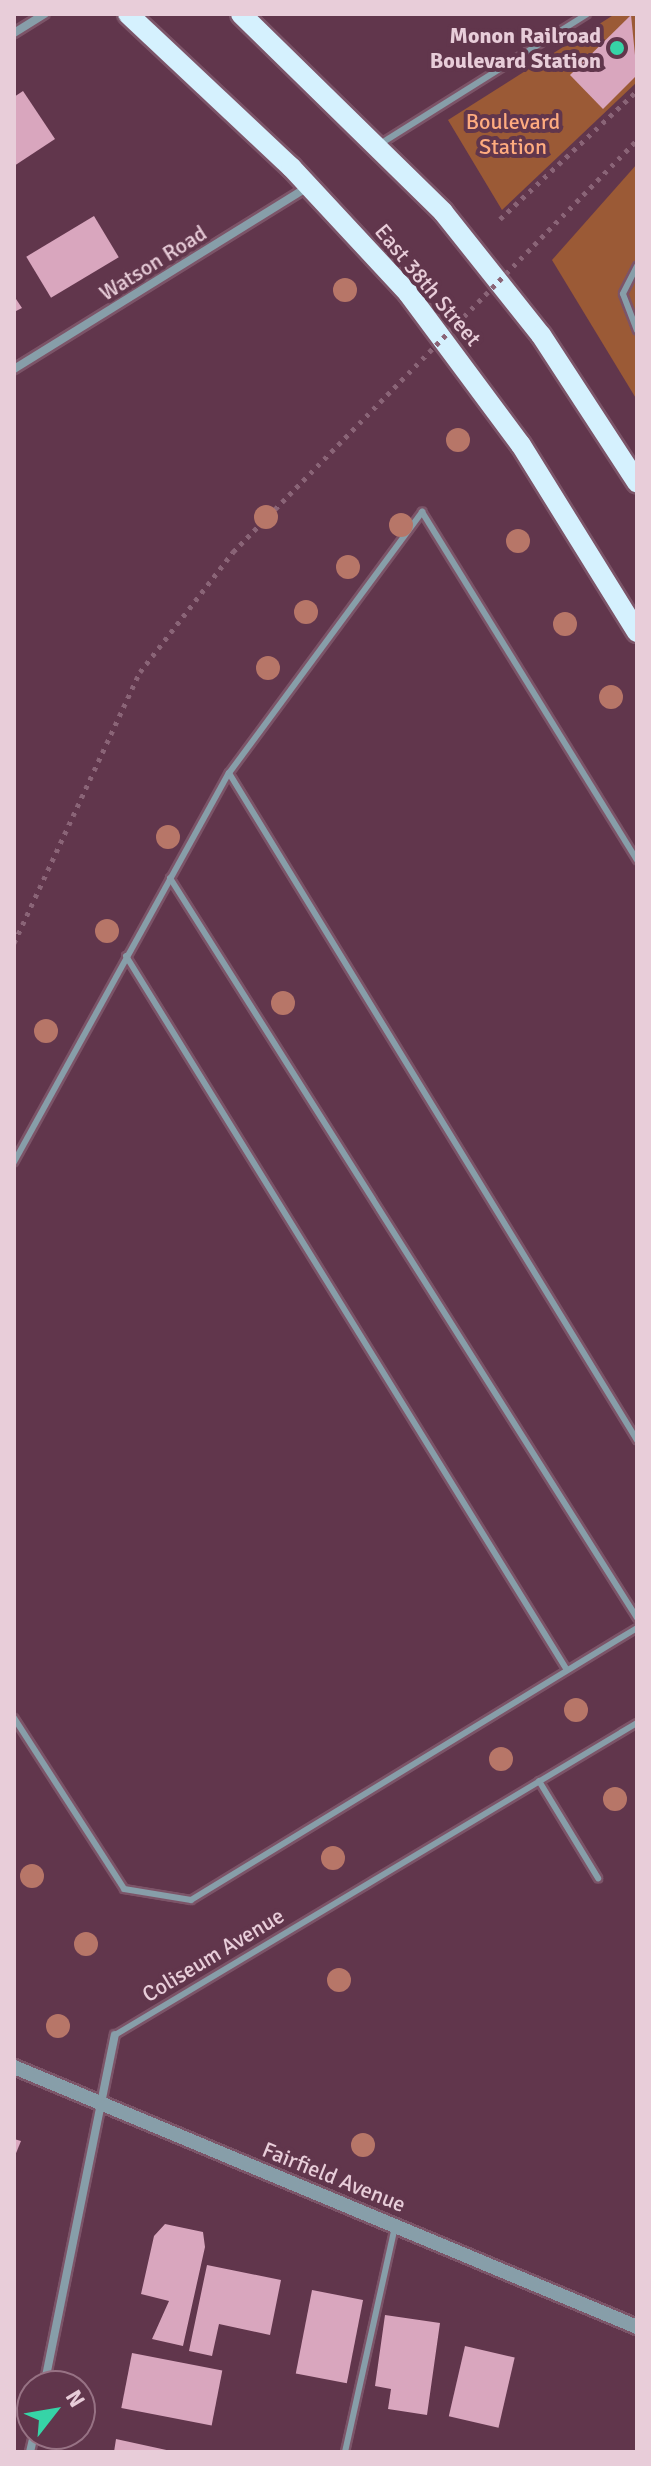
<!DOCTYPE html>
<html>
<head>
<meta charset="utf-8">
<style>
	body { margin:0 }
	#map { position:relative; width:651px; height:2466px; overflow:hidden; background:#61364c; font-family:Signika,sans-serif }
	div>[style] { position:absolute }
	.green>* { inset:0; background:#9b5a36 }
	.building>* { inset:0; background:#d9a6be; transform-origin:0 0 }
	.path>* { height:5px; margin-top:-2.5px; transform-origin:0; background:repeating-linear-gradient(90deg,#8a6477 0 4px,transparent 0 10px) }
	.roads { filter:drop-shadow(2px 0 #7c5468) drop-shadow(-2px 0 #7c5468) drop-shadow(0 2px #7c5468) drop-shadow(0 -2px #7c5468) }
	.service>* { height:6px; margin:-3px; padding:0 3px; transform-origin:3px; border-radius:3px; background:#879ea9 }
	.minor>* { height:8px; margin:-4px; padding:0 4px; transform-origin:4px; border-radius:4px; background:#879ea9 }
	.tertiary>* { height:14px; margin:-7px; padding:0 7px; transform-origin:7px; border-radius:7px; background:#879ea9 }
	.primary>* { height:20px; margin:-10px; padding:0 10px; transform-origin:10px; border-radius:10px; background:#d5f1fe }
	.path-bridge>* { height:5px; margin-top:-2.5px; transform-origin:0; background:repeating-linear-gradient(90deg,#8a6477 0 4px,transparent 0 10px) }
	.trees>* { width:24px; height:24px; margin:-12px; border-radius:50%; background:#b77668 }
	.dots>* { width:22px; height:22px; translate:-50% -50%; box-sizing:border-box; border:4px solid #61364c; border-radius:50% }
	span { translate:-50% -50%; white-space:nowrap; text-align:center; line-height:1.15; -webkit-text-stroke:8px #61364c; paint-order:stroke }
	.poi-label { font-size:22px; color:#e8cdd9; font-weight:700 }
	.right { translate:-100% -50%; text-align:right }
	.park-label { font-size:22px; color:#feab7f }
	.street-label { font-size:22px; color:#e8cdd9 }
	.frame { position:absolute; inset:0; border:16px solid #e8cdd9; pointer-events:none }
	.north { position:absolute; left:16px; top:2370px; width:80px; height:80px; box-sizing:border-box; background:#61364c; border:2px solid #977284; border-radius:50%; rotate:59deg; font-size:22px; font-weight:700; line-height:32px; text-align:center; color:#e8cdd9 }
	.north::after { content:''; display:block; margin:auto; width:28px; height:36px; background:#36d4a7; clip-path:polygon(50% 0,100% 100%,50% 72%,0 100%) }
</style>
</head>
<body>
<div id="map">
	<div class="green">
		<div style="clip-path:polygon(615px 14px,637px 14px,637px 82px,502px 210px,448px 120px)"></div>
		<div style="clip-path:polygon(637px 164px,637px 400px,552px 260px)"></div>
	</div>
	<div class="building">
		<div style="clip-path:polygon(631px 15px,637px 75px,603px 109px,570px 75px)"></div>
		<div style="clip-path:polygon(23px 91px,55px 139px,14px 166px,14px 97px)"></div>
		<div style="left:94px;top:216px;width:48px;height:79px;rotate:59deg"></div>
		<div style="clip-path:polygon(14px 296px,22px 308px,14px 312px)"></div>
		<div style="clip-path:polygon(14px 2139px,21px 2141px,14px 2158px)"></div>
		<div style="clip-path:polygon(165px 2224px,203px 2232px,205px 2247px,183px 2346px,152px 2339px,169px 2301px,141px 2294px,154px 2236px)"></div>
		<div style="clip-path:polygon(207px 2265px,281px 2280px,270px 2335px,219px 2324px,212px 2356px,189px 2351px)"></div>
		<div style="left:312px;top:2290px;width:52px;height:85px;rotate:11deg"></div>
		<div style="clip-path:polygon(385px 2315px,440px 2323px,427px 2415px,388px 2409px,391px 2389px,375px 2386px)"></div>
		<div style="left:465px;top:2346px;width:51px;height:72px;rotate:13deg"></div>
		<div style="left:132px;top:2353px;width:92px;height:56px;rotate:11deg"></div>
		<div style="clip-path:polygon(116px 2439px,171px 2451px,171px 2452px,114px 2452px)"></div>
	</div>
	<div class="path">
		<div style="left:500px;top:219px;width:187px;rotate:-43.1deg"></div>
		<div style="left:14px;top:943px;width:299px;rotate:-65.1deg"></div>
		<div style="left:140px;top:672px;width:152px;rotate:-52.2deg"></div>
	</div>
	<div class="roads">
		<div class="service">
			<div style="left:380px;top:144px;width:244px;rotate:-32.1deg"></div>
			<div style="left:637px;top:266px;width:31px;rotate:117deg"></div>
			<div style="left:623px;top:294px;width:39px;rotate:69deg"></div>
			<div style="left:229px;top:773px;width:782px;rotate:58.55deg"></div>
			<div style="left:170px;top:878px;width:875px;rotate:57.74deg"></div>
			<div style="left:126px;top:956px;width:839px;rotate:58.3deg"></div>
			<div style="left:14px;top:1162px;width:444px;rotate:-61.1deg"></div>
			<div style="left:229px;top:773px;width:325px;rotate:-53.5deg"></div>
			<div style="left:422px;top:512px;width:409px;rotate:58.3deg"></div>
			<div style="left:14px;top:1718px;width:203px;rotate:57.2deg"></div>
			<div style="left:124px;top:1889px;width:68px;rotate:9.3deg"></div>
			<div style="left:191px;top:1900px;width:522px;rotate:-31.38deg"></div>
			<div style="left:539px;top:1781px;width:114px;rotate:58.7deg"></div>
			<div style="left:115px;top:2035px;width:608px;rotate:-30.87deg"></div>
			<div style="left:345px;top:2452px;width:231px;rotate:-77.5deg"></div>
		</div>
		<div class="minor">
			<div style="left:14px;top:33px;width:36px;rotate:-32deg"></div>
			<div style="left:14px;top:369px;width:347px;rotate:-31.8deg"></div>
			<div style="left:44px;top:2386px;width:358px;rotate:-78.6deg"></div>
			<div style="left:30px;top:2452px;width:18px;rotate:-77deg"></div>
		</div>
		<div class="tertiary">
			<div style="left:14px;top:2067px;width:675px;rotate:22.65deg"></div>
		</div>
		<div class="primary">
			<div style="left:128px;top:14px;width:224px;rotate:43.2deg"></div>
			<div style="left:291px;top:167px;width:172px;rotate:47.1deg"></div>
			<div style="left:408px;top:293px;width:189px;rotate:53.4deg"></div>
			<div style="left:521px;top:445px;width:220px;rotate:58.2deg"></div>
			<div style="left:241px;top:14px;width:283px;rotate:44.4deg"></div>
			<div style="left:443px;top:212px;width:157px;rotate:51.5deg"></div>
			<div style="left:541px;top:335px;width:176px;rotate:56.9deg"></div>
		</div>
	</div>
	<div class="path-bridge">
		<div style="left:233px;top:552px;width:577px;rotate:-45.56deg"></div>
	</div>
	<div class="trees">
		<div style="left:345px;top:290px"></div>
		<div style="left:458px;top:440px"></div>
		<div style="left:266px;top:517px"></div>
		<div style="left:401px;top:525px"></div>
		<div style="left:518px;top:541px"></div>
		<div style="left:348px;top:567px"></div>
		<div style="left:306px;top:612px"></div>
		<div style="left:565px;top:624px"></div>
		<div style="left:268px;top:668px"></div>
		<div style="left:611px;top:697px"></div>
		<div style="left:168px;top:837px"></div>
		<div style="left:107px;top:931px"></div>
		<div style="left:283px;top:1003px"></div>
		<div style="left:46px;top:1031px"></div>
		<div style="left:576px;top:1710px"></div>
		<div style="left:501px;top:1759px"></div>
		<div style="left:615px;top:1799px"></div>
		<div style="left:333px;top:1858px"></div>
		<div style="left:32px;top:1876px"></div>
		<div style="left:86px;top:1944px"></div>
		<div style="left:339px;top:1980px"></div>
		<div style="left:58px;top:2026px"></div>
		<div style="left:363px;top:2145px"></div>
	</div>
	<div class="dots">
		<div style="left:617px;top:48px;background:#36d4a7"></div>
	</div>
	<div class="poi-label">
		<span class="right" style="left:601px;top:48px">Monon Railroad<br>Boulevard Station</span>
	</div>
	<div class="park-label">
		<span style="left:513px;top:134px">Boulevard<br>Station</span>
	</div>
	<div class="street-label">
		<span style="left:153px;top:263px;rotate:-32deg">Watson Road</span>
		<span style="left:428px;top:285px;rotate:50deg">East 38th Street</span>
		<span style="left:213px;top:1955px;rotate:-31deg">Coliseum Avenue</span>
		<span style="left:334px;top:2177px;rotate:22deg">Fairfield Avenue</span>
	</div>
	<div class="frame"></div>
	<div class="north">N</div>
</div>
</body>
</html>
